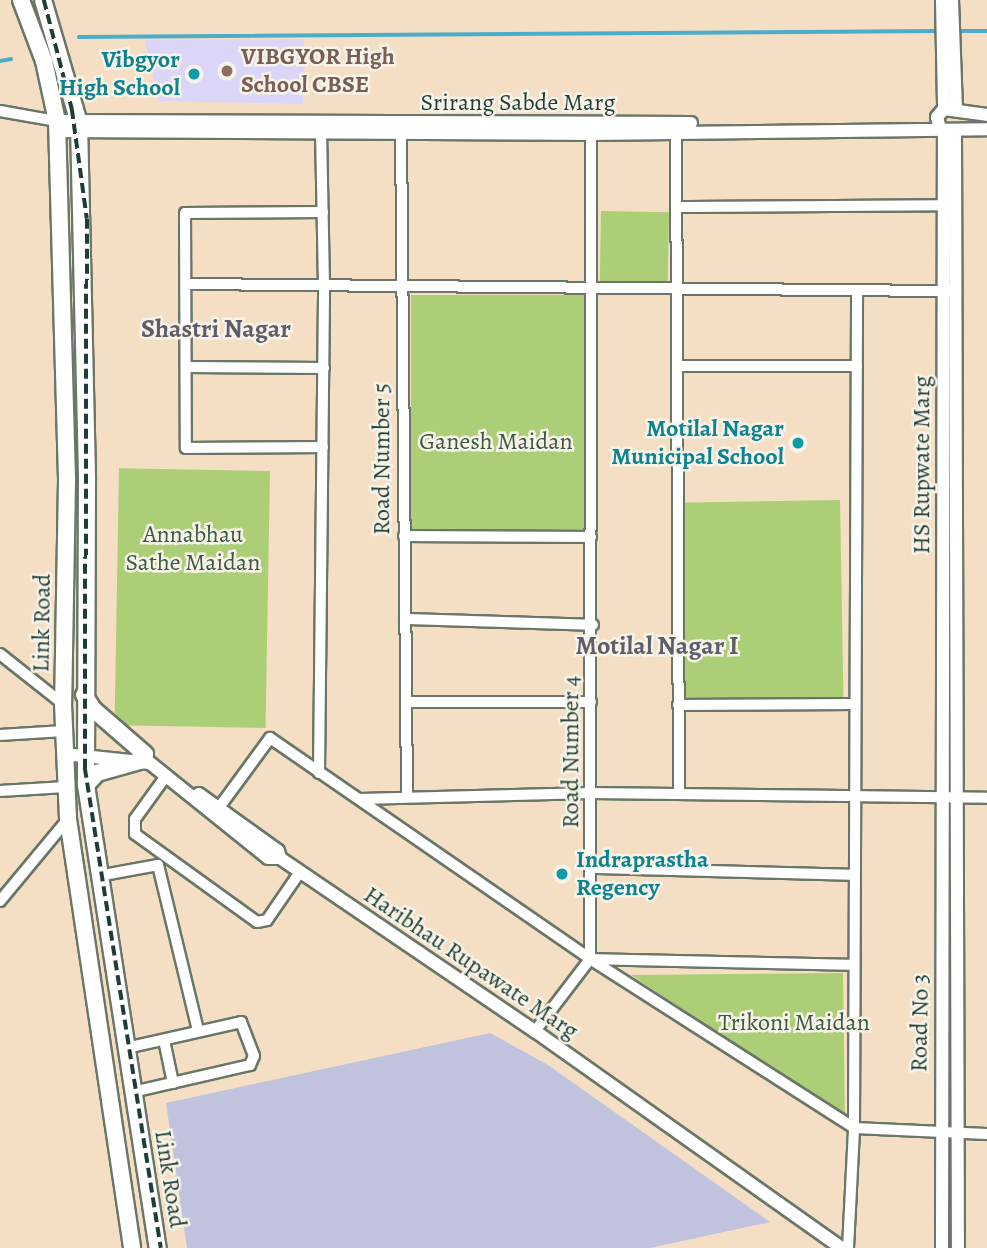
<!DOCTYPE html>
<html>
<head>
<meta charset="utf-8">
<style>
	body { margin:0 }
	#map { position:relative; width:987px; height:1248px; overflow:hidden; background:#f4dfc5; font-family:Alegreya,serif }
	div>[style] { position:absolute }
	.built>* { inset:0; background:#dbd6f7 }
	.industrial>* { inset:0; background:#c1c2dd }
	.green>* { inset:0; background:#acce77; transform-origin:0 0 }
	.stream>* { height:3.5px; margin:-1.75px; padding:0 1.75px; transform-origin:1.75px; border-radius:1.75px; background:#4badca }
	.roads { filter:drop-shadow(2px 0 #6a7667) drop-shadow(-2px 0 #6a7667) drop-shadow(0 2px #6a7667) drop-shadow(0 -2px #6a7667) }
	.minor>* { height:10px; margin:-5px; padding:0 5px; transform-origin:5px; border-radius:5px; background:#fff }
	.tertiary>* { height:12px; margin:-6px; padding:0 6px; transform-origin:6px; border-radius:6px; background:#fff }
	.primary>* { height:16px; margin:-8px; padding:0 8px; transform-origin:8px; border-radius:8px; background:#fff }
	.rail>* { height:3.5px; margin-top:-1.75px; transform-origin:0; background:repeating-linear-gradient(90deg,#1f3d34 0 10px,transparent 0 15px) }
	.dots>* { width:19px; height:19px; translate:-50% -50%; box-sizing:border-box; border:4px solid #f7f3e8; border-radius:50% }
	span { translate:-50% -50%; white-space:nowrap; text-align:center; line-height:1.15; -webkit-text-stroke:5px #f7f3e8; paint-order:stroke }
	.education-label { font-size:24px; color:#785e54; font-weight:700 }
	.left { translate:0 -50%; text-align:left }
	.culture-label { font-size:24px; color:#0d838f; font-weight:700 }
	.right { translate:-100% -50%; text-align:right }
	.street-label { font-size:24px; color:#1f3d34 }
	.park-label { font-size:24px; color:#3b5a41 }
	.neighbourhood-label { font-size:26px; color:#5d5e69; font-weight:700 }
</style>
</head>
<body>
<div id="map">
	<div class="built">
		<div style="clip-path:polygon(304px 39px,303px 104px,158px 101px,145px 40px)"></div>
	</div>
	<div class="industrial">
		<div style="clip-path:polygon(490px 1033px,548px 1065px,770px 1222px,650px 1248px,187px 1248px,166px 1103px)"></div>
	</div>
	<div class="green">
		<div style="left:601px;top:211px;width:68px;height:71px;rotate:1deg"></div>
		<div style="left:411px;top:295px;width:175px;height:240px"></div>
		<div style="left:270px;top:471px;width:257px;height:151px;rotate:91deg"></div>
		<div style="left:840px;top:500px;width:200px;height:162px;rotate:89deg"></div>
		<div style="clip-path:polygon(843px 973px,845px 1122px,831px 1108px,631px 975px)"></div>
	</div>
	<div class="stream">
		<div style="left:958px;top:31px;width:29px"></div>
		<div style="left:79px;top:37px;width:860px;rotate:-0.4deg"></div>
		<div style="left:0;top:61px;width:11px;rotate:-10deg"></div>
	</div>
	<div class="roads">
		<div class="minor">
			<div style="left:0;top:111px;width:58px;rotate:10deg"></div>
			<div style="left:401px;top:127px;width:668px;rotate:89.49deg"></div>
			<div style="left:676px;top:128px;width:666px;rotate:89.74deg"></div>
			<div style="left:676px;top:207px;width:267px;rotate:-0.4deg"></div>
			<div style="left:323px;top:212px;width:138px;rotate:179.6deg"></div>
			<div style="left:185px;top:213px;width:235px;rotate:89.8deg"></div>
			<div style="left:186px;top:448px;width:137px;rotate:-0.4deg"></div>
			<div style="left:187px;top:284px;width:762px;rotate:0.53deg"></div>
			<div style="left:677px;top:366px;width:180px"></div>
			<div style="left:187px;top:367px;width:137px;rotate:0.4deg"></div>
			<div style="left:404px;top:536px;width:187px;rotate:0.3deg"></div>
			<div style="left:405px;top:619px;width:188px;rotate:1.8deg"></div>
			<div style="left:0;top:654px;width:80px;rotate:38.4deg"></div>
			<div style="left:406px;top:702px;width:185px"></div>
			<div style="left:678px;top:705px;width:176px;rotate:-0.3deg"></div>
			<div style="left:0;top:735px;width:64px;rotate:-3.6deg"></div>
			<div style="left:319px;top:773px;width:487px;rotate:-89.4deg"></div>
			<div style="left:324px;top:286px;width:159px;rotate:-91.1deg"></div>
			<div style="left:166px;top:776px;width:53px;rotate:125.8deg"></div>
			<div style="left:135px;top:819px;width:15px;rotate:90deg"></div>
			<div style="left:135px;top:834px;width:150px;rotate:35.8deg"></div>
			<div style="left:257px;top:922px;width:10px;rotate:-11deg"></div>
			<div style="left:267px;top:920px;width:58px;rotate:-55.5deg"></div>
			<div style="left:0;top:791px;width:66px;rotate:-3.5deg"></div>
			<div style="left:360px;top:799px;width:231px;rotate:-1.5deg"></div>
			<div style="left:591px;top:793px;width:396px;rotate:0.7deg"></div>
			<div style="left:215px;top:813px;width:93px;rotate:-53.7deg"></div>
			<div style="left:270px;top:738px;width:389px;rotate:34.6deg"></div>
			<div style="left:590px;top:959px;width:313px;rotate:32.6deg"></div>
			<div style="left:854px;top:1128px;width:133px;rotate:2.6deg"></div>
			<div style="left:593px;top:868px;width:261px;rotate:1.5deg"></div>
			<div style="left:98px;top:876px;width:61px;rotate:-10.4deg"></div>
			<div style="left:158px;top:865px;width:170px;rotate:76.4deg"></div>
			<div style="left:0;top:901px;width:107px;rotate:-50.3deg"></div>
			<div style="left:590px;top:959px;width:831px;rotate:-89.93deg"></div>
			<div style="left:590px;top:959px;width:264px;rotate:1.3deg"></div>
			<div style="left:535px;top:1031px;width:91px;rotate:-52.6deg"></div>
			<div style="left:164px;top:1040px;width:44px;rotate:78.2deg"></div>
			<div style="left:126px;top:1048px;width:118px;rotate:-12.7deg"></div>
			<div style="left:241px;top:1022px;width:36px;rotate:69deg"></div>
			<div style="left:254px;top:1056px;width:10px;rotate:114deg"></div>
			<div style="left:250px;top:1065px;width:120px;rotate:167deg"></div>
			<div style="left:848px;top:1248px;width:120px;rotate:-87.1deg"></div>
			<div style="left:854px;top:1128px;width:837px;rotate:-89.79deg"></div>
		</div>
		<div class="tertiary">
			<div style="left:942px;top:0;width:109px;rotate:88.9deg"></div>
			<div style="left:952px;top:0;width:110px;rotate:87.9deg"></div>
			<div style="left:57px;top:121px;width:634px;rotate:0.18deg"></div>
			<div style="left:940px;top:129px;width:12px;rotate:-104deg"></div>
			<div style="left:937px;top:117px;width:11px;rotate:-49deg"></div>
			<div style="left:944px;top:109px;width:43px;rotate:7.9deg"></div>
			<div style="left:58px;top:131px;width:533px;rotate:0.32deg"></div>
			<div style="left:591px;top:134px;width:396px;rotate:-0.7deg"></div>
			<div style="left:955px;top:131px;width:1117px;rotate:89.85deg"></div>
			<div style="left:64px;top:754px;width:86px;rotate:6deg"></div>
			<div style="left:150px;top:763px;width:151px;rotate:38.8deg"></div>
			<div style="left:268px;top:858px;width:12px"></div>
			<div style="left:280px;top:858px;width:308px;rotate:34.2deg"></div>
			<div style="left:535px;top:1031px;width:376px;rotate:35.3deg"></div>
			<div style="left:199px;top:794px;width:97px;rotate:35.8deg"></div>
			<div style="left:278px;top:851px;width:7px;rotate:74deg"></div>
			<div style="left:942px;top:1248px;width:1117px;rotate:-89.9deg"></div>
		</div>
		<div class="primary">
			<div style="left:21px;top:0;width:65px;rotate:69.3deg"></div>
			<div style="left:44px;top:61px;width:61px;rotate:77.8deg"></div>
			<div style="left:57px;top:121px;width:360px;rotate:88.4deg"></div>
			<div style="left:67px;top:481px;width:223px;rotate:91deg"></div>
			<div style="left:63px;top:704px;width:115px;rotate:87.5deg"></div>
			<div style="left:68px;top:819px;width:434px;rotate:81.5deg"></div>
			<div style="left:43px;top:0;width:128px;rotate:73.7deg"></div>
			<div style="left:79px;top:123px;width:357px;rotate:88.7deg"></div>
			<div style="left:87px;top:480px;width:305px;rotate:90.2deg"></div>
			<div style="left:86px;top:785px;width:469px;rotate:81.2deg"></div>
			<div style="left:84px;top:695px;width:17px;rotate:57deg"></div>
			<div style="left:93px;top:709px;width:69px;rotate:40.9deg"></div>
			<div style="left:86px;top:785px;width:16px;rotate:-47deg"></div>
			<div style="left:97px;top:773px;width:48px;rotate:-15.8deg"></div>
		</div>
	</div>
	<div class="rail">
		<div style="left:44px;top:0;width:113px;rotate:75.6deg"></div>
		<div style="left:72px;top:109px;width:111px;rotate:82.2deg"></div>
		<div style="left:87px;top:219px;width:549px;rotate:90.21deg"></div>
		<div style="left:85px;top:768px;width:486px;rotate:81deg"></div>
	</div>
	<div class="dots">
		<div style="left:227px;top:71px;background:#8d6e63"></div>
		<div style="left:194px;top:74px;background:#0f9aa8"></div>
		<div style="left:798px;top:443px;background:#0f9aa8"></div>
		<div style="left:562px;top:874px;background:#0f9aa8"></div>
	</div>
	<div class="education-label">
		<span class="left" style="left:241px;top:71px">VIBGYOR High<br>School CBSE</span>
	</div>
	<div class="culture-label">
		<span class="right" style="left:180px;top:74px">Vibgyor<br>High School</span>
		<span class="right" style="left:784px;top:443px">Motilal Nagar<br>Municipal School</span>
		<span class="left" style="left:576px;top:874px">Indraprastha<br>Regency</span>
	</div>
	<div class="street-label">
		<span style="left:518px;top:103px">Srirang Sabde Marg</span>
		<span style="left:382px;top:459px;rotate:-90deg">Road Number 5</span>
		<span style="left:922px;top:465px;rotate:-90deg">HS Rupwate Marg</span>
		<span style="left:42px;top:623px;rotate:-89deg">Link Road</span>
		<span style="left:571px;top:752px;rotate:-90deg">Road Number 4</span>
		<span style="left:471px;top:963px;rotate:34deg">Haribhau Rupawate Marg</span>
		<span style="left:920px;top:1023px;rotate:-89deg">Road No 3</span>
		<span style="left:170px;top:1179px;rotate:81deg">Link Road</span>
	</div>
	<div class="park-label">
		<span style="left:496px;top:442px">Ganesh Maidan</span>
		<span style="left:193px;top:549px">Annabhau<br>Sathe Maidan</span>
		<span style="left:794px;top:1023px">Trikoni Maidan</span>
	</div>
	<div class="neighbourhood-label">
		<span style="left:216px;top:329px">Shastri Nagar</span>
		<span style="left:657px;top:646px">Motilal Nagar I</span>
	</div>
</div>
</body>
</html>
